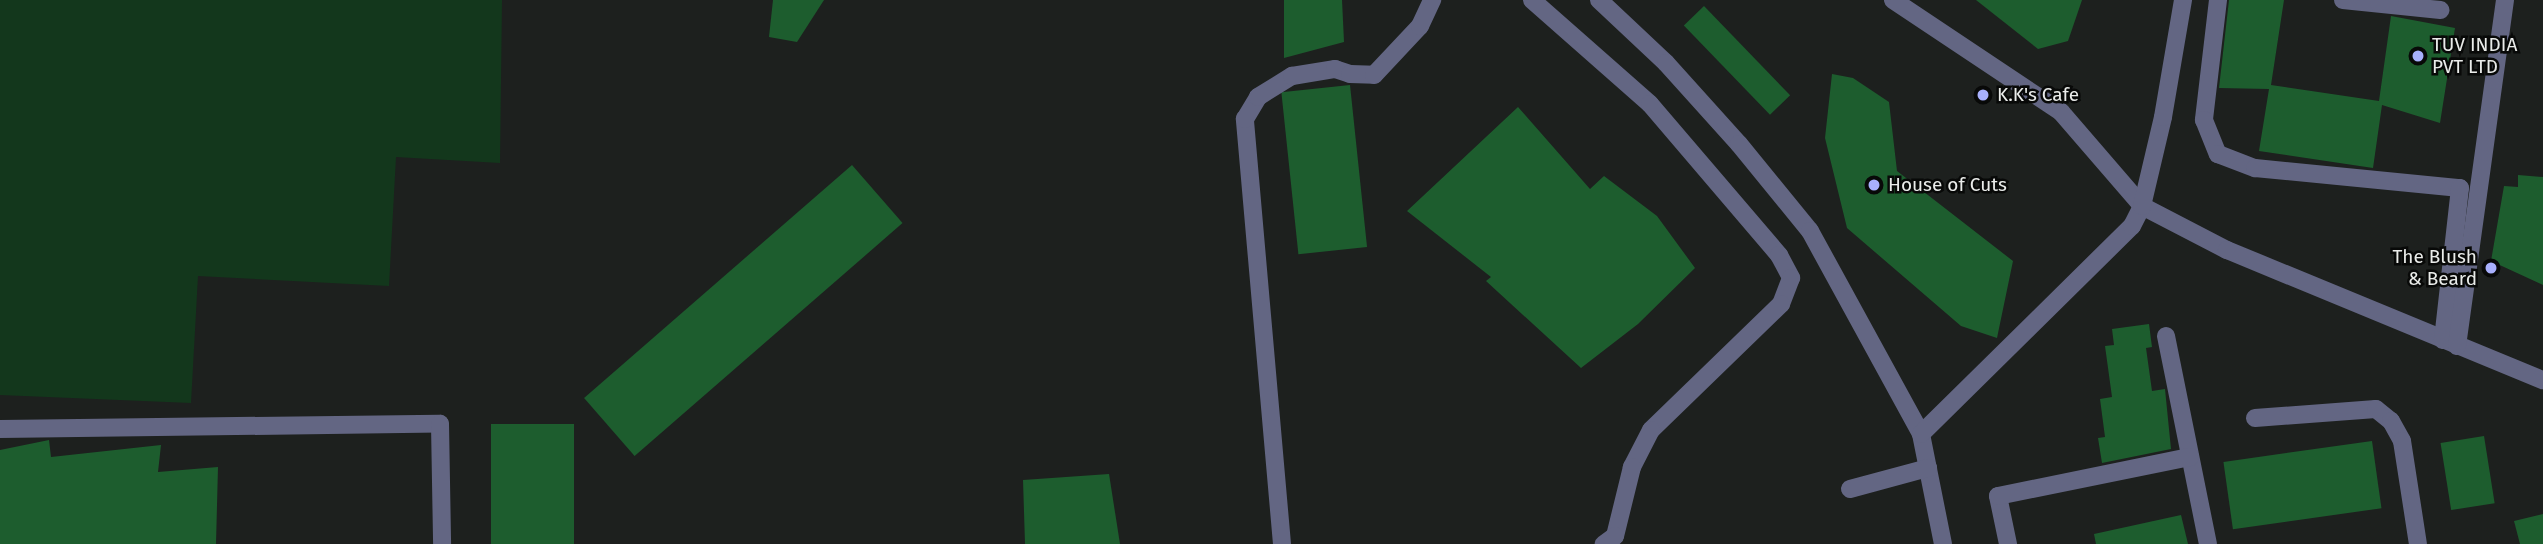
<!DOCTYPE html>
<html>
<head>
<meta charset="utf-8">
<style>
	body { margin:0 }
	#map { position:relative; width:2543px; height:544px; overflow:hidden; background:#1d201e; font-family:"Fira Sans",sans-serif }
	div>[style] { position:absolute }
	.green>* { inset:0; background:#13371c }
	.building>* { inset:0; background:#1d5d2e; transform-origin:0 0 }
	.minor>* { height:18px; margin:-9px; padding:0 9px; transform-origin:9px; border-radius:9px; background:#636683 }
	.dots>* { width:19px; height:19px; translate:-50% -50%; box-sizing:border-box; border:4px solid #080908; border-radius:50% }
	span { translate:-50% -50%; white-space:nowrap; text-align:center; line-height:1.15; -webkit-text-stroke:5px #080908; paint-order:stroke }
	.poi-label { font-size:19px; color:#eaecea }
	.left { translate:0 -50%; text-align:left }
	.right { translate:-100% -50%; text-align:right }
</style>
</head>
<body>
<div id="map">
	<div class="green">
		<div style="clip-path:polygon(0 0,502px 0,500px 163px,396px 157px,389px 286px,198px 276px,191px 403px,0 395px)"></div>
	</div>
	<div class="building">
		<div style="clip-path:polygon(773px 0,824px 0,797px 42px,769px 37px)"></div>
		<div style="clip-path:polygon(1284px 0,1342px 0,1344px 42px,1284px 58px)"></div>
		<div style="clip-path:polygon(1976px 0,2082px 0,2068px 41px,2038px 49px)"></div>
		<div style="clip-path:polygon(2229px 0,2284px 0,2271px 85px,2379px 101px,2391px 16px,2455px 28px,2440px 123px,2382px 105px,2373px 168px,2259px 151px,2269px 89px,2219px 88px)"></div>
		<div style="left:1704px;top:6px;width:124px;height:28px;rotate:46deg"></div>
		<div style="clip-path:polygon(1832px 74px,1853px 78px,1889px 102px,1897px 171px,2013px 261px,1997px 338px,1961px 326px,1847px 228px,1825px 138px)"></div>
		<div style="left:1350px;top:85px;width:163px;height:69px;rotate:84deg"></div>
		<div style="clip-path:polygon(1518px 107px,1590px 189px,1604px 176px,1657px 216px,1695px 268px,1638px 324px,1581px 368px,1486px 281px,1491px 277px,1407px 211px)"></div>
		<div style="left:852px;top:165px;width:77px;height:355px;rotate:49deg"></div>
		<div style="clip-path:polygon(2518px 175px,2543px 177px,2543px 285px,2491px 261px,2504px 186px,2518px 187px)"></div>
		<div style="clip-path:polygon(2149px 324px,2152px 347px,2146px 348px,2152px 391px,2165px 389px,2171px 449px,2102px 463px,2098px 438px,2105px 437px,2100px 399px,2112px 397px,2105px 346px,2114px 345px,2112px 329px)"></div>
		<div style="left:491px;top:424px;width:83px;height:120px"></div>
		<div style="left:2484px;top:436px;width:68px;height:44px;rotate:81deg"></div>
		<div style="clip-path:polygon(49px 440px,51px 457px,161px 445px,158px 472px,218px 467px,216px 544px,0 544px,0 450px)"></div>
		<div style="left:2372px;top:441px;width:68px;height:150px;rotate:82deg"></div>
		<div style="clip-path:polygon(1109px 474px,1120px 544px,1025px 544px,1023px 480px)"></div>
		<div style="clip-path:polygon(2543px 514px,2543px 544px,2520px 544px,2514px 521px)"></div>
		<div style="clip-path:polygon(2181px 515px,2188px 544px,2096px 544px,2094px 534px)"></div>
	</div>
	<div class="minor">
		<div style="left:1532px;top:0;width:157px;rotate:41.4deg"></div>
		<div style="left:1650px;top:104px;width:199px;rotate:49.5deg"></div>
		<div style="left:1779px;top:255px;width:26px;rotate:62deg"></div>
		<div style="left:1791px;top:278px;width:28px;rotate:111deg"></div>
		<div style="left:1781px;top:304px;width:181px;rotate:135.9deg"></div>
		<div style="left:1651px;top:430px;width:42px;rotate:117.2deg"></div>
		<div style="left:1632px;top:467px;width:71px;rotate:103.8deg"></div>
		<div style="left:1615px;top:536px;width:14px;rotate:144deg"></div>
		<div style="left:1599px;top:0;width:92px;rotate:43.2deg"></div>
		<div style="left:1666px;top:63px;width:109px;rotate:48deg"></div>
		<div style="left:1739px;top:144px;width:112px;rotate:50.8deg"></div>
		<div style="left:1810px;top:231px;width:231px;rotate:61.3deg"></div>
		<div style="left:1921px;top:434px;width:112px;rotate:78.7deg"></div>
		<div style="left:1893px;top:0;width:202px;rotate:33.7deg"></div>
		<div style="left:2061px;top:112px;width:124px;rotate:49.2deg"></div>
		<div style="left:2142px;top:206px;width:96px;rotate:27.4deg"></div>
		<div style="left:2227px;top:250px;width:342px;rotate:22.4deg"></div>
		<div style="left:2218px;top:0;width:121px;rotate:96.7deg"></div>
		<div style="left:2204px;top:120px;width:37px;rotate:68deg"></div>
		<div style="left:2218px;top:154px;width:40px;rotate:21deg"></div>
		<div style="left:2255px;top:168px;width:206px;rotate:5.6deg"></div>
		<div style="left:2460px;top:188px;width:153px;rotate:96.4deg"></div>
		<div style="left:2343px;top:0;width:98px;rotate:5.9deg"></div>
		<div style="left:2166px;top:336px;width:212px;rotate:78.6deg"></div>
		<div style="left:2457px;top:346px;width:349px;rotate:-82.1deg"></div>
		<div style="left:2255px;top:418px;width:121px;rotate:-4.3deg"></div>
		<div style="left:2376px;top:409px;width:19px;rotate:39deg"></div>
		<div style="left:2391px;top:421px;width:23px;rotate:61deg"></div>
		<div style="left:2402px;top:441px;width:104px;rotate:81.2deg"></div>
		<div style="left:0;top:429px;width:440px;rotate:-0.7deg"></div>
		<div style="left:440px;top:424px;width:120px;rotate:89deg"></div>
		<div style="left:1921px;top:434px;width:296px;rotate:-44.6deg"></div>
		<div style="left:2132px;top:226px;width:22px;rotate:-63deg"></div>
		<div style="left:2142px;top:206px;width:91px;rotate:-76.7deg"></div>
		<div style="left:2163px;top:117px;width:119px;rotate:-80.3deg"></div>
		<div style="left:1850px;top:489px;width:81px;rotate:-15.1deg"></div>
		<div style="left:1282px;top:544px;width:427px;rotate:-95deg"></div>
		<div style="left:1245px;top:119px;width:26px;rotate:-59deg"></div>
		<div style="left:1258px;top:97px;width:40px;rotate:-32deg"></div>
		<div style="left:1292px;top:76px;width:44px;rotate:-9.2deg"></div>
		<div style="left:1335px;top:69px;width:16px;rotate:18deg"></div>
		<div style="left:1350px;top:74px;width:24px;rotate:2deg"></div>
		<div style="left:1374px;top:75px;width:67px;rotate:-46.8deg"></div>
		<div style="left:1420px;top:26px;width:29px;rotate:-65deg"></div>
		<div style="left:2008px;top:544px;width:49px;rotate:-101.8deg"></div>
		<div style="left:1998px;top:496px;width:196px;rotate:-11.5deg"></div>
	</div>
	<div class="dots">
		<div style="left:2418px;top:56px;background:#a8b0fc"></div>
		<div style="left:1983px;top:95px;background:#a8b0fc"></div>
		<div style="left:1874px;top:185px;background:#a8b0fc"></div>
		<div style="left:2491px;top:268px;background:#a8b0fc"></div>
	</div>
	<div class="poi-label">
		<span class="left" style="left:2432px;top:56px">TUV INDIA<br>PVT LTD</span>
		<span class="left" style="left:1997px;top:95px">K.K's Cafe</span>
		<span class="left" style="left:1888px;top:185px">House of Cuts</span>
		<span class="right" style="left:2477px;top:268px">The Blush<br>&amp; Beard</span>
	</div>
</div>
</body>
</html>
